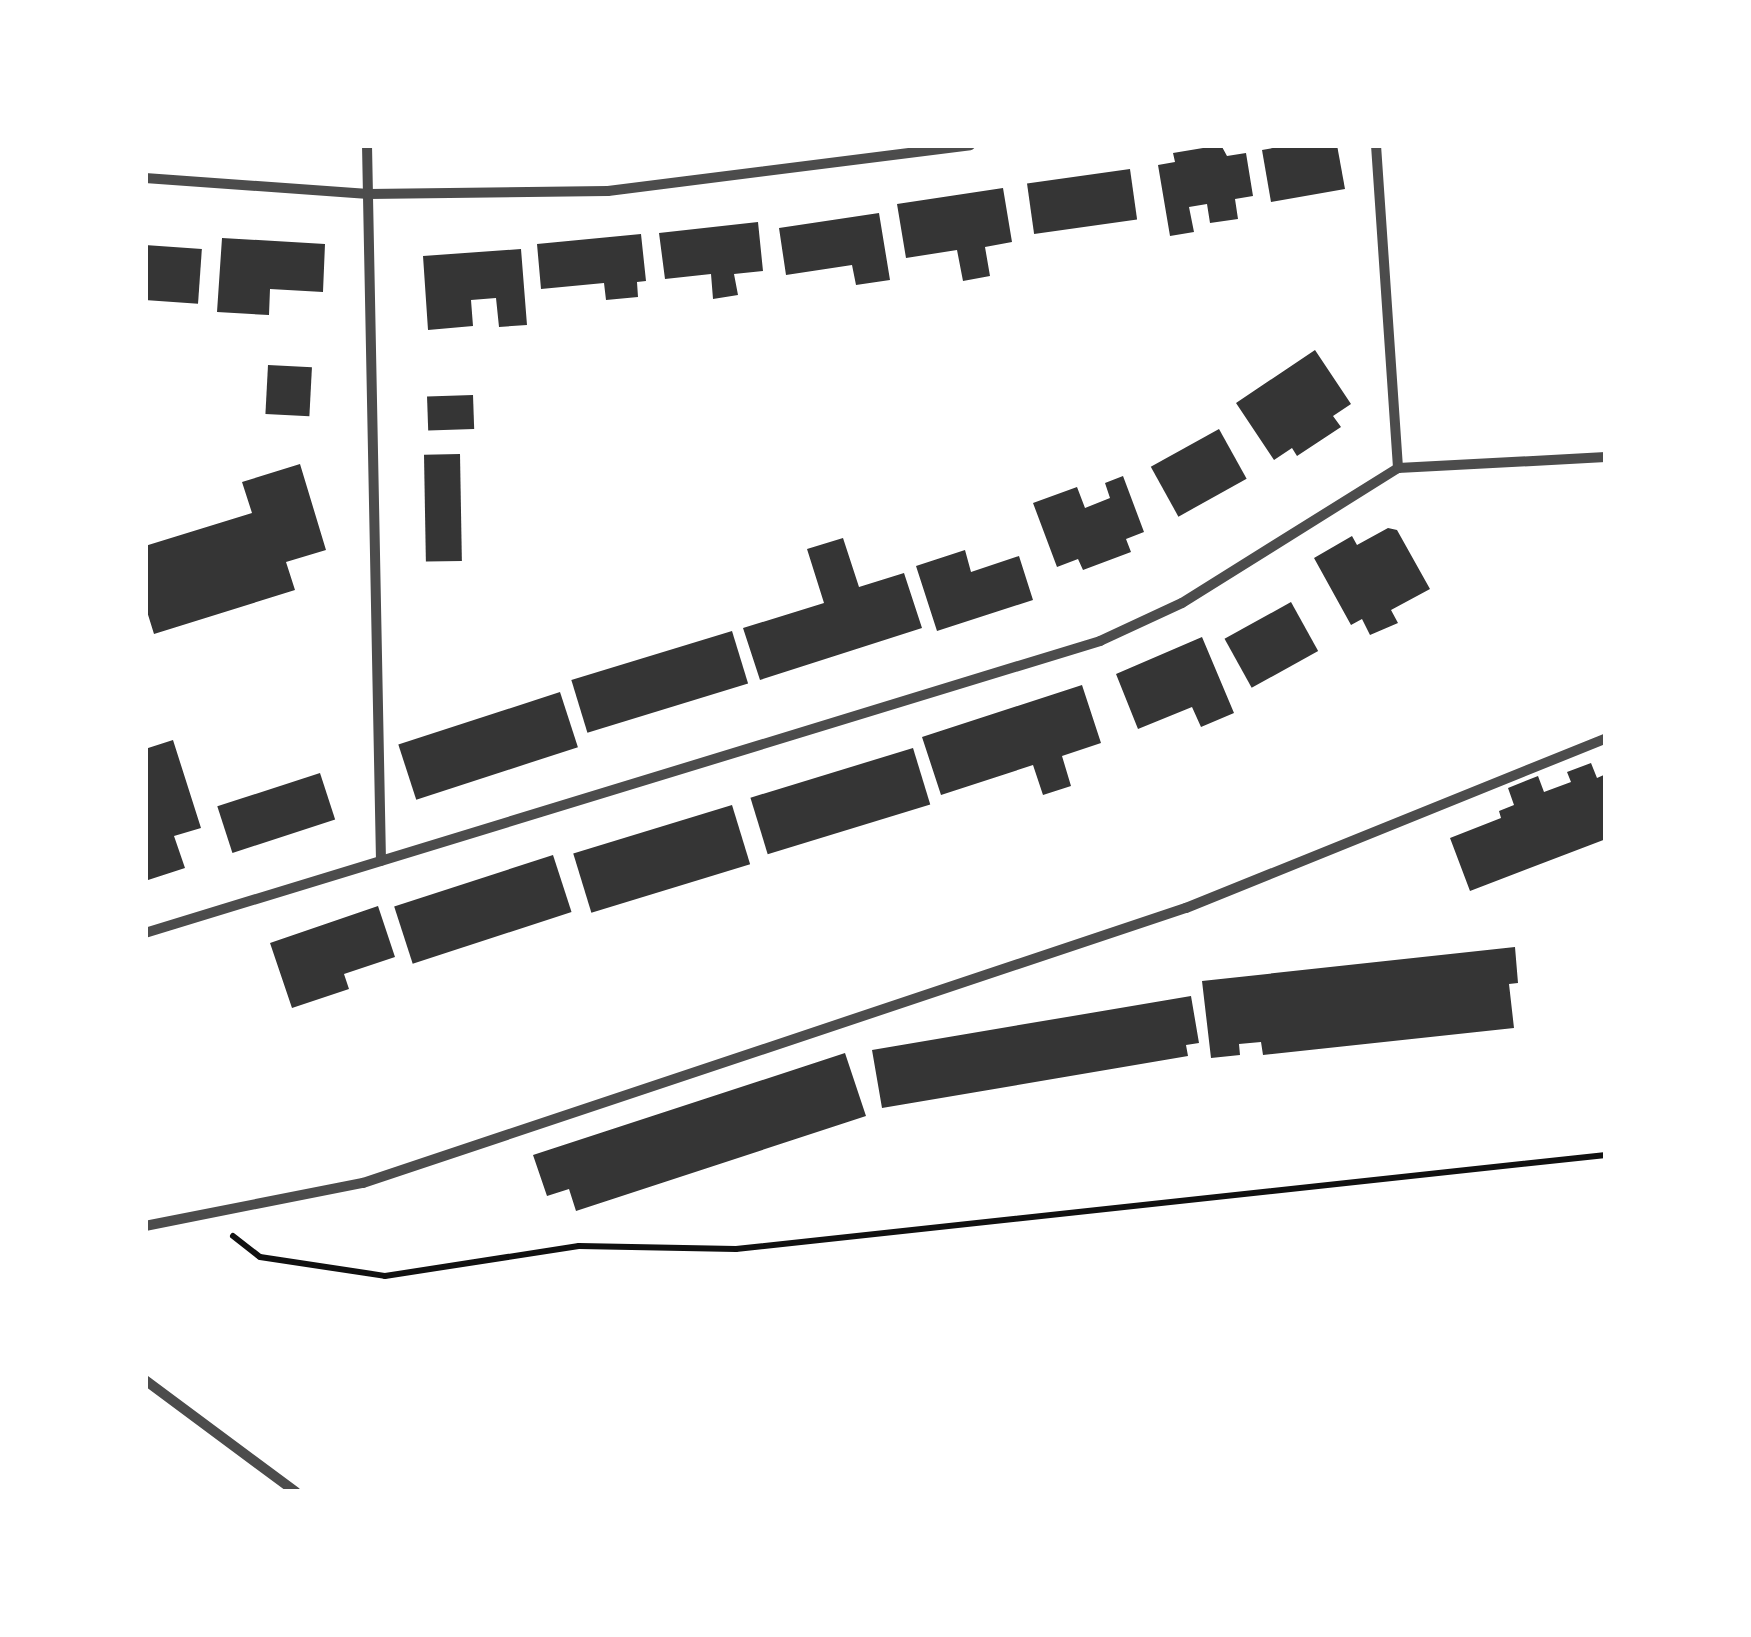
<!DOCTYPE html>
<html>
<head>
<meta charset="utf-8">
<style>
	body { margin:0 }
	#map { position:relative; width:1751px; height:1637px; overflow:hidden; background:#fff; font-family:Helvetica,sans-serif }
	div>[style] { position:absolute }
	.building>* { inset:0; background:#353535; transform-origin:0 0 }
	.path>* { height:6px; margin:-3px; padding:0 3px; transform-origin:3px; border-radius:3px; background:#111 }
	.minor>* { height:10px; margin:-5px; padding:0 5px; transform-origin:5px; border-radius:5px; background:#4c4c4c }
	span { translate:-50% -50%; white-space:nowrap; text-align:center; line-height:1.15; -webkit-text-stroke:10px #fff; paint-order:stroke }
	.frame { position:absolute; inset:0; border:148px solid #fff; pointer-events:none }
</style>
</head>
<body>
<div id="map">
	<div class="building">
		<div style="clip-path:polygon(1221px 145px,1227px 156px,1246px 153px,1253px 196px,1235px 199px,1238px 219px,1210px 223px,1207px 204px,1189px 207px,1194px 232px,1170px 236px,1158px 165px,1175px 162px,1173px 153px)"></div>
		<div style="clip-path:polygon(1289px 145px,1337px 145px,1345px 189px,1271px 202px,1262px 150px)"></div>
		<div style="left:1130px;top:169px;width:51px;height:104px;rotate:82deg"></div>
		<div style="clip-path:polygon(1003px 188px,1012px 242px,985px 247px,990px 276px,963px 281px,957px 250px,906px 258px,897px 204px)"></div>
		<div style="clip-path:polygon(879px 213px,890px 280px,856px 285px,852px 265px,786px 275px,779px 228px)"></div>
		<div style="clip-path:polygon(758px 222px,763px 271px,734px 274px,738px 295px,713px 299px,711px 274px,665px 279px,659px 233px)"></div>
		<div style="clip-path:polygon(641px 234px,646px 281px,637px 282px,638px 297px,606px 300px,604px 283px,541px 289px,537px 244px)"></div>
		<div style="clip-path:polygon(222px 238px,325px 244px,323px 292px,270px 289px,269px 315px,217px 312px)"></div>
		<div style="left:145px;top:245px;width:57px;height:55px;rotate:4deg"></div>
		<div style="clip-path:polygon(521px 249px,527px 325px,499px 327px,496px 298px,471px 300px,473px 326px,428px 330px,423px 256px)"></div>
		<div style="clip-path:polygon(1315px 350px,1351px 404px,1333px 416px,1341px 427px,1297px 456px,1292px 448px,1274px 460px,1236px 403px)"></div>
		<div style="left:268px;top:365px;width:44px;height:49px;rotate:3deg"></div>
		<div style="left:473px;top:395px;width:34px;height:46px;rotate:88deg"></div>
		<div style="left:1219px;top:429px;width:57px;height:78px;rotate:61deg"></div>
		<div style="left:460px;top:454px;width:107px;height:36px;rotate:89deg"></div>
		<div style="clip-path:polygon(300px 464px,326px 550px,286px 562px,295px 590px,154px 634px,145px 605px,145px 546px,252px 513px,242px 482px)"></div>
		<div style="clip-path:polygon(1123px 476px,1144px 532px,1126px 539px,1131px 552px,1083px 570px,1078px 559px,1057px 567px,1033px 503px,1077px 487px,1085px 508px,1110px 498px,1105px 483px)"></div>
		<div style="clip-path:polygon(1388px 528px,1397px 530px,1430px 589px,1391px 610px,1398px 623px,1370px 635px,1362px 619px,1351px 625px,1314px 558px,1352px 536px,1357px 545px)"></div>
		<div style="clip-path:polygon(843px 538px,859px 587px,904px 573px,922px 628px,760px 680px,743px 628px,824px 603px,807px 549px)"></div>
		<div style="clip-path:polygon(965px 550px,971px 572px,1019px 556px,1033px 600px,937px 631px,916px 566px)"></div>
		<div style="left:1291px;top:602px;width:56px;height:76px;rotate:61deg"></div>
		<div style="left:732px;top:631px;width:55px;height:168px;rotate:73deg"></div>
		<div style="clip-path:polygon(1202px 637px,1234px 713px,1201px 727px,1192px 707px,1138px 729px,1116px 674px)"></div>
		<div style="clip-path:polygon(1082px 685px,1101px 743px,1062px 756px,1071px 786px,1043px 795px,1033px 765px,941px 795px,922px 737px)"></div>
		<div style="left:560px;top:692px;width:58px;height:170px;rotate:72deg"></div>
		<div style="clip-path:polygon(173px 740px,201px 828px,174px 836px,185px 868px,145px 881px,145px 749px)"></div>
		<div style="left:913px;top:748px;width:59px;height:170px;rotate:73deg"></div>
		<div style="clip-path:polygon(1591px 763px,1597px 778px,1606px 774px,1606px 839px,1470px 891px,1450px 838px,1501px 818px,1499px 811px,1514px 805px,1508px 788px,1538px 776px,1544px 792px,1571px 782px,1567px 772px)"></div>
		<div style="left:320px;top:773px;width:49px;height:108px;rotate:72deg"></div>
		<div style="left:732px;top:805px;width:62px;height:166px;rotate:73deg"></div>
		<div style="left:553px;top:855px;width:60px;height:167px;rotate:72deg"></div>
		<div style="clip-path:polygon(378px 906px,395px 957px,344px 974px,349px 989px,292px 1008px,270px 943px)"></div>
		<div style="clip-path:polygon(1515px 947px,1518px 983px,1509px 984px,1514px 1028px,1263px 1055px,1261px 1042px,1239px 1044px,1240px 1055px,1211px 1058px,1202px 981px)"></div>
		<div style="clip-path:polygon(1191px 996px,1199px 1043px,1186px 1045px,1188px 1056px,882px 1108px,872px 1050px)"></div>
		<div style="clip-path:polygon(845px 1053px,866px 1116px,576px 1211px,569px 1189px,547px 1196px,533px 1155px)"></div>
	</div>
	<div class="path">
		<div style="left:233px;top:1236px;width:34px;rotate:38deg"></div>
		<div style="left:260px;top:1257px;width:126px;rotate:8.6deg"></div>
		<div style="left:385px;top:1276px;width:196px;rotate:-8.8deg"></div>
		<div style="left:579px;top:1246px;width:157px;rotate:1.1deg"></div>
		<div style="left:736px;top:1249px;width:875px;rotate:-6.17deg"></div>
	</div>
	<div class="minor">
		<div style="left:367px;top:145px;width:716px;rotate:88.88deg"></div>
		<div style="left:1376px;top:145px;width:324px;rotate:86.1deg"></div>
		<div style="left:145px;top:178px;width:224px;rotate:4.1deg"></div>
		<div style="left:368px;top:194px;width:240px;rotate:-0.7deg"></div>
		<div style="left:608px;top:191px;width:365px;rotate:-7.2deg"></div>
		<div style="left:145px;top:933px;width:999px;rotate:-17deg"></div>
		<div style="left:1100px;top:641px;width:90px;rotate:-24.9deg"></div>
		<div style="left:1182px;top:603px;width:255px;rotate:-32deg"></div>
		<div style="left:1398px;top:468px;width:208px;rotate:-3deg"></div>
		<div style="left:145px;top:1226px;width:222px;rotate:-11.2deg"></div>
		<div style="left:363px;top:1183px;width:868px;rotate:-18.48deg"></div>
		<div style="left:1186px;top:908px;width:453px;rotate:-22deg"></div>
		<div style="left:145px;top:1380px;width:188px;rotate:36.6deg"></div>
	</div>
	<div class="frame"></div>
</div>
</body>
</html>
